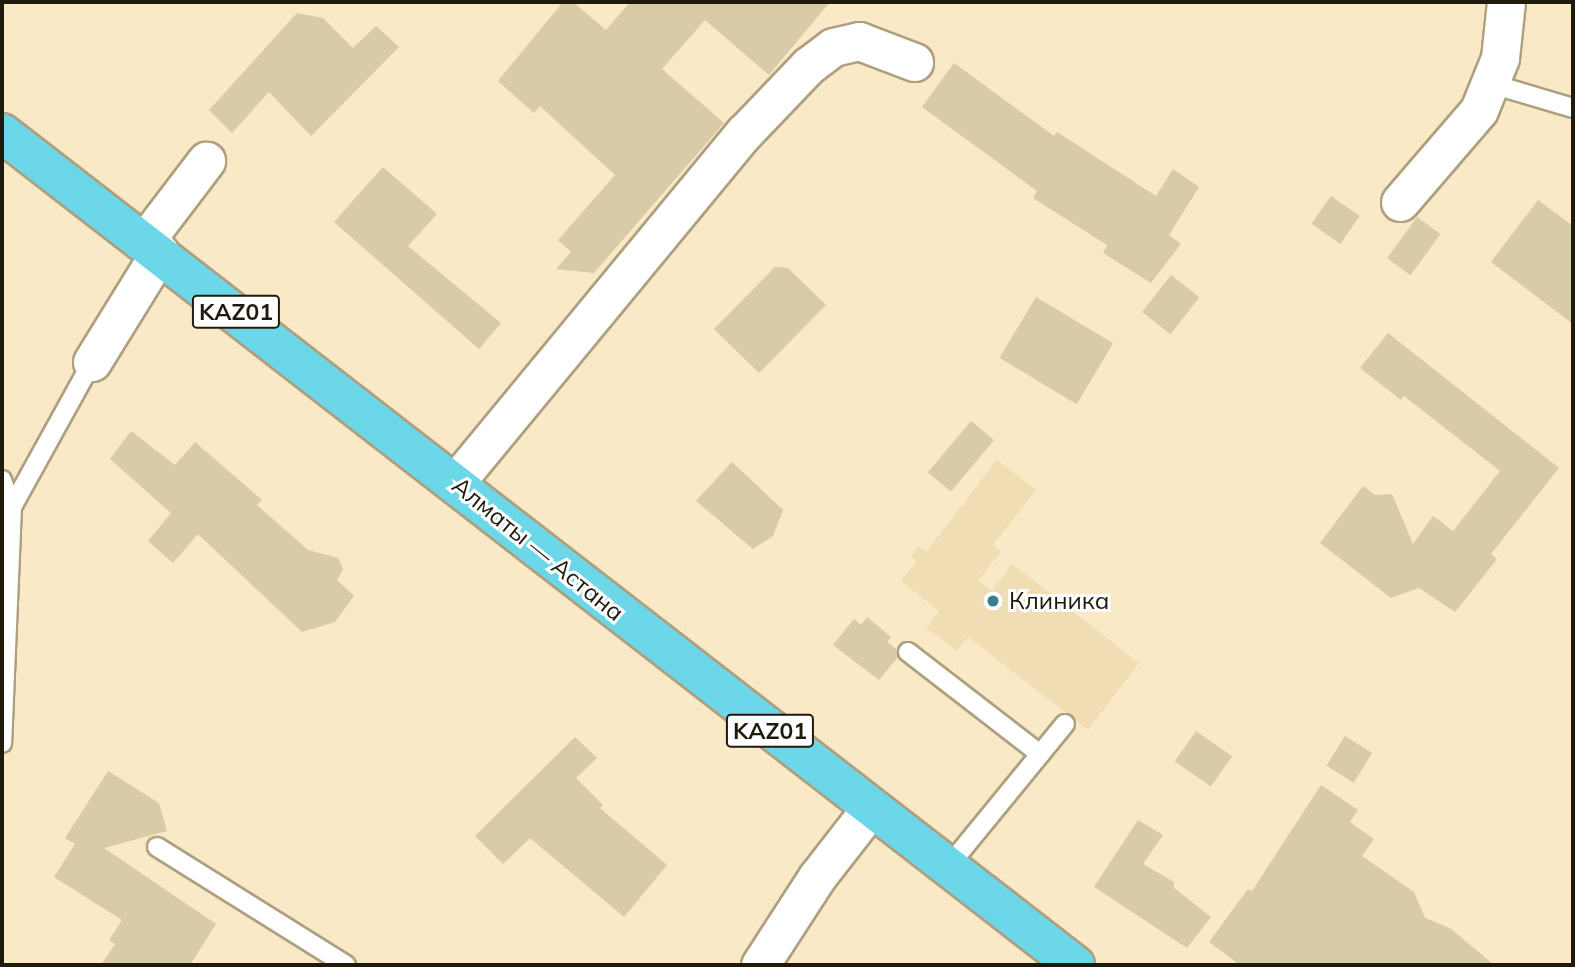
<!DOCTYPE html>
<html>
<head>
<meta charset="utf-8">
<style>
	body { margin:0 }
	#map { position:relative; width:1575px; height:967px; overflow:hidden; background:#f9e9c6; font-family:Mulish,sans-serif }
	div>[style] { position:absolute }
	.built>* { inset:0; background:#f0ddb4 }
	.building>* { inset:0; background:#d9caa8; transform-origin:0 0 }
	.roads { filter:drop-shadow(2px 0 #aea07f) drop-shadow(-2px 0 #aea07f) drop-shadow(0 2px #aea07f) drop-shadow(0 -2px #aea07f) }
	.service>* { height:18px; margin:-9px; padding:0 9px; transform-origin:9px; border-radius:9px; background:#fff }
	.minor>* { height:37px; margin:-18.5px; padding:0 18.5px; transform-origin:18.5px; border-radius:18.5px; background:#fff }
	.trunk>* { height:38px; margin:-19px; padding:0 19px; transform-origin:19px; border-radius:19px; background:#6cd7e8 }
	.dots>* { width:19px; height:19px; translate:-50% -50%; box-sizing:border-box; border:4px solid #fff; border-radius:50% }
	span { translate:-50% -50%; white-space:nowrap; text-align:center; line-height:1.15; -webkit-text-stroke:6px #fff; paint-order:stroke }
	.shield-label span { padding:2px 5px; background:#fff; border:2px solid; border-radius:5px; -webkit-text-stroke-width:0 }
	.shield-label { font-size:23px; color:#201a0d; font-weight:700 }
	.street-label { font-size:24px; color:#201a0d }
	.poi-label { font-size:24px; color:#201a0d }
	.left { translate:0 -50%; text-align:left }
	.frame { position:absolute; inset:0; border:4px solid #201a0d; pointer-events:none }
</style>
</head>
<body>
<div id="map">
	<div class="built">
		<div style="clip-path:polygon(997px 460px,1036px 490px,993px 545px,1001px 551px,978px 581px,992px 591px,1012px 564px,1139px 663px,1088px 730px,968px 637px,957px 651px,926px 628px,939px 611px,901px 581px,917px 561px,911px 556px,918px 546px,926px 552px)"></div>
	</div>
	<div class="building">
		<div style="clip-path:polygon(563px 2px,573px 2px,606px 30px,630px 2px,830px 2px,769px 75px,705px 20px,662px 69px,724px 123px,594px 273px,556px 269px,571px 252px,558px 240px,615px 175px,540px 106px,534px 113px,498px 81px)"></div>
		<div style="clip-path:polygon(297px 13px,323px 18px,353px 48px,376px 26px,399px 47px,311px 136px,269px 92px,232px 133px,209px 110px)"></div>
		<div style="clip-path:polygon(954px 63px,1054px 136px,1057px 132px,1156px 196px,1173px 169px,1199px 187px,1169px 235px,1181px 244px,1151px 283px,1103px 253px,1107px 245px,1033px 198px,1037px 191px,922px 107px)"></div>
		<div style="clip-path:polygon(383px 167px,437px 214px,408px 246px,501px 323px,479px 349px,334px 222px)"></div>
		<div style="left:1331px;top:196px;width:35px;height:34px;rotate:35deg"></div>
		<div style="clip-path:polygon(1538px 200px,1573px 226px,1573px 324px,1491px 262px)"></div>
		<div style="left:1417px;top:217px;width:29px;height:51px;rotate:36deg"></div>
		<div style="clip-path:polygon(775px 267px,788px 268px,826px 305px,759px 373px,714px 329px)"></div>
		<div style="left:1171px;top:275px;width:36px;height:47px;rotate:38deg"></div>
		<div style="left:1036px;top:297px;width:90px;height:71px;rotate:31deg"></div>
		<div style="clip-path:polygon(1388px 333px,1559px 468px,1491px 554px,1497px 559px,1455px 612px,1419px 588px,1391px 598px,1320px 543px,1363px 486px,1375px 495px,1392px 494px,1413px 544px,1433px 516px,1453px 531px,1500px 471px,1404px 396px,1401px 400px,1360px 368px)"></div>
		<div style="left:971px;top:421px;width:30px;height:67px;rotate:40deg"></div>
		<div style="clip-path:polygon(131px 431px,175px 465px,195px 442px,262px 500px,257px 505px,308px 550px,338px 558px,343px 569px,337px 580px,354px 596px,335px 622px,302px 632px,198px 534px,173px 563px,148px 541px,171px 513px,110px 459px)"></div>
		<div style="clip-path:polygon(732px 462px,783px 510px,773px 536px,753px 549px,696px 501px)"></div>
		<div style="clip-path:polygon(867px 617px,891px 637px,887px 642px,897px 650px,898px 657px,879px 680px,833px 645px,854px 619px,861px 625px)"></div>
		<div style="left:1196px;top:731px;width:44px;height:37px;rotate:35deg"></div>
		<div style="left:1345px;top:736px;width:32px;height:35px;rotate:32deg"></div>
		<div style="clip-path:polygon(575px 737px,597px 758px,576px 778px,603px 805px,600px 808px,667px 865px,624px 917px,530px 838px,503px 864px,475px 836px)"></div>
		<div style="clip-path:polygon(108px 771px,159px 803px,167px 831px,104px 848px,216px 924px,190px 965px,101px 965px,115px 944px,109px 940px,122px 920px,54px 877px,75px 844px,65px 838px)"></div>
		<div style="clip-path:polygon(1321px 785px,1358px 810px,1350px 822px,1374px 839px,1362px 856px,1414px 892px,1425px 918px,1450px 928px,1494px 965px,1240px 965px,1209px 942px,1248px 889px,1252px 891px)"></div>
		<div style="clip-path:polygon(1138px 820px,1163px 835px,1143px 864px,1174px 882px,1174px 888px,1211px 917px,1187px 948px,1094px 887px)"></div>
	</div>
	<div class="roads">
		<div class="service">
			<div style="left:1492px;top:84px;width:84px;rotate:16.5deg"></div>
			<div style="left:2px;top:480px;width:29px;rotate:70deg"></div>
			<div style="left:12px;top:507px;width:236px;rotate:92.4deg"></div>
			<div style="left:12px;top:507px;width:166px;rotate:-61.1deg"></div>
			<div style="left:908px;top:652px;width:167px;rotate:37.7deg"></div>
			<div style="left:157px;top:847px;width:223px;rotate:32deg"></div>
			<div style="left:947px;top:868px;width:186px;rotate:-50.7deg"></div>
		</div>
		<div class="minor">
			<div style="left:1400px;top:202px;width:121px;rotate:-49.3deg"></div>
			<div style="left:1479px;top:110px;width:56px;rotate:-68deg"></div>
			<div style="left:1500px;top:58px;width:56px;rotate:-83.9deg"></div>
			<div style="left:145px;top:241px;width:101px;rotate:-52.7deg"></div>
			<div style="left:92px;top:362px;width:129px;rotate:-58.3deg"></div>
			<div style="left:455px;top:483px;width:454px;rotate:-50.5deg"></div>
			<div style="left:744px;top:133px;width:93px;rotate:-46.3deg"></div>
			<div style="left:808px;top:66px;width:31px;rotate:-37deg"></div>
			<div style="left:833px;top:47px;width:27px;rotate:-13deg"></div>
			<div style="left:859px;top:41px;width:59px;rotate:20.9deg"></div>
			<div style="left:760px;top:965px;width:105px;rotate:-57.1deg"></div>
			<div style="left:817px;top:877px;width:86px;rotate:-52.1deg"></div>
		</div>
		<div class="trunk">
			<div style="left:2px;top:133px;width:1358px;rotate:37.79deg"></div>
		</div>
	</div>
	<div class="dots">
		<div style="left:993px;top:601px;background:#397e8b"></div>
	</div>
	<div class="shield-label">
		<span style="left:236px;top:312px">KАZ01</span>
		<span style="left:770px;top:731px">KАZ01</span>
	</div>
	<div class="street-label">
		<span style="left:538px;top:549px;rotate:39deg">Алматы — Астана</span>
	</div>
	<div class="poi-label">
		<span class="left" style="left:1009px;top:601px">Клиника</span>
	</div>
	<div class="frame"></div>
</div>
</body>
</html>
